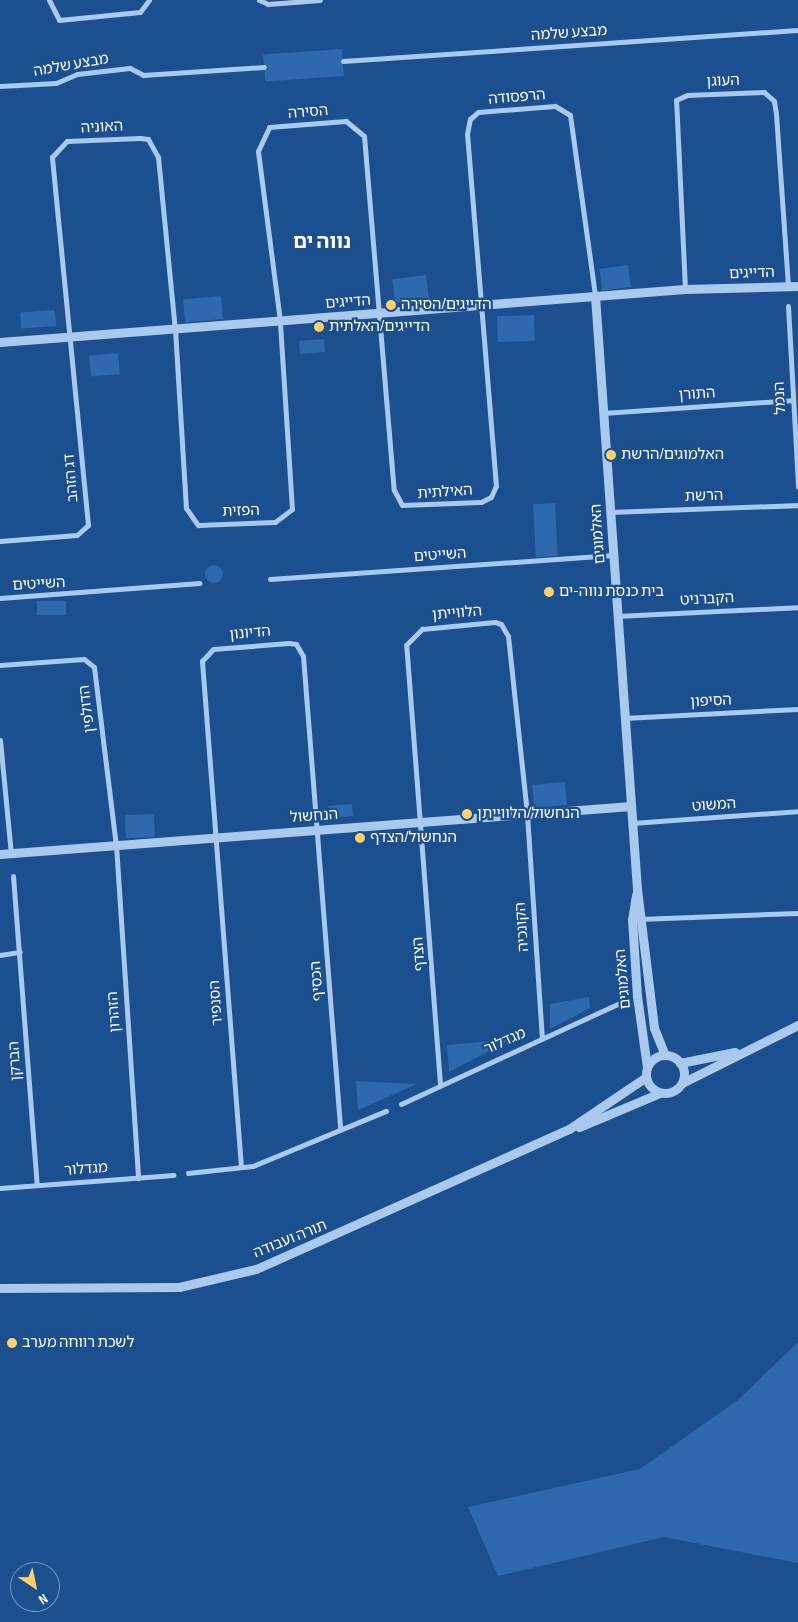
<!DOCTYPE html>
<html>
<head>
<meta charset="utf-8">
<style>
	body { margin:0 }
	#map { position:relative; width:798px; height:1622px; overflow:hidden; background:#1b4f8f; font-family:"Sofia Sans Condensed","Noto Sans Hebrew",sans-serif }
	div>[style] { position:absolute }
	.green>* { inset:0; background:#2e69ad; transform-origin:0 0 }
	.round { border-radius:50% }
	.minor>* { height:5px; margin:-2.5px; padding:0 2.5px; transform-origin:2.5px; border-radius:2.5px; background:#a9c9ee }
	.tertiary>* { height:9px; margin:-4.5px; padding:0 4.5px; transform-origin:4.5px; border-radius:4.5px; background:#a9c9ee }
	.tertiary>.ring { margin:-4.5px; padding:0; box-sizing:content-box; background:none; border:9px solid #a9c9ee; border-radius:50% }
	.dots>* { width:14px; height:14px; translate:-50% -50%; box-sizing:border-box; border:2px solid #1b4f8f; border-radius:50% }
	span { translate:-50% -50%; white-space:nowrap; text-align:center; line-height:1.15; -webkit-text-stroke:4.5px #1b4f8f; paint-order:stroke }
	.street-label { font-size:15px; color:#fff }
	.poi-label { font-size:15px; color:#fff }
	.left { translate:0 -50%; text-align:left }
	.district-label { font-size:20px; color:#fff; font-weight:700 }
	.north { position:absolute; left:10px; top:1562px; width:50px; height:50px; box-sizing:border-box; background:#1b4f8f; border:1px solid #7695bc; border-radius:50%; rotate:146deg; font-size:14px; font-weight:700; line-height:20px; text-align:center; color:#fff }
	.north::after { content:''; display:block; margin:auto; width:18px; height:22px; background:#ffd166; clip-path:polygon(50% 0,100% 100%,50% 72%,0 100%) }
</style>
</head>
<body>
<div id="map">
	<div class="green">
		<div style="left:342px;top:49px;width:27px;height:79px;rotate:86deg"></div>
		<div style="left:628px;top:265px;width:22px;height:29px;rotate:82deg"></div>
		<div style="left:426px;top:275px;width:24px;height:34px;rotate:83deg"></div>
		<div style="left:221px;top:296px;width:23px;height:38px;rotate:85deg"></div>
		<div style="left:55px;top:310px;width:16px;height:35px;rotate:86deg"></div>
		<div style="left:534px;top:315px;width:26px;height:37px;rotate:88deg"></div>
		<div style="left:324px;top:339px;width:13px;height:25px;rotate:86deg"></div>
		<div style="left:118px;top:353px;width:21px;height:29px;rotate:85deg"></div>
		<div style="left:555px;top:503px;width:53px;height:22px;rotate:87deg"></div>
		<div class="round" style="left:205px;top:565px;width:18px;height:18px"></div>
		<div style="left:66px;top:601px;width:14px;height:29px;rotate:90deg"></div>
		<div style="left:565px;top:782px;width:23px;height:33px;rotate:85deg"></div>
		<div style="left:352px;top:804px;width:12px;height:24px;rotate:85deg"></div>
		<div style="left:154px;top:814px;width:23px;height:29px;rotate:88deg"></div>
		<div style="clip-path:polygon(589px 997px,590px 1008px,550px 1029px,550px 1004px)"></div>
		<div style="clip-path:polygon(512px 1039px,449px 1072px,447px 1045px)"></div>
		<div style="clip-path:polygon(356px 1081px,417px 1084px,358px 1110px)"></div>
		<div style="clip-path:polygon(798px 1342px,798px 1563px,664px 1537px,498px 1576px,468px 1507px,640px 1469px,738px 1400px)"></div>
	</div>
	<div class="minor">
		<div style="left:49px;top:0;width:22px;rotate:63deg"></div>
		<div style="left:59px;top:20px;width:81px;rotate:-5.6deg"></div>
		<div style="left:140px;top:12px;width:15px;rotate:-53deg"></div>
		<div style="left:259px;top:0;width:10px;rotate:24deg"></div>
		<div style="left:268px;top:4px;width:52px;rotate:-4.4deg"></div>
		<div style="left:343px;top:61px;width:456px;rotate:-3.9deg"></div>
		<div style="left:0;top:86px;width:56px;rotate:-3.1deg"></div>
		<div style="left:56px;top:83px;width:23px;rotate:-23deg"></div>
		<div style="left:77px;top:74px;width:53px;rotate:-6.5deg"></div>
		<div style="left:130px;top:68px;width:15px;rotate:28deg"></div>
		<div style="left:143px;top:75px;width:121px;rotate:-3.8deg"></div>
		<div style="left:685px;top:289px;width:189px;rotate:-92.7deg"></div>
		<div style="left:676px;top:100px;width:12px;rotate:-24deg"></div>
		<div style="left:687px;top:95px;width:77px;rotate:-2.2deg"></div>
		<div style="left:764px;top:92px;width:13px;rotate:42deg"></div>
		<div style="left:774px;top:101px;width:13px;rotate:81deg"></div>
		<div style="left:776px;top:114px;width:171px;rotate:86deg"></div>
		<div style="left:788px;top:306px;width:181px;rotate:86.8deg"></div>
		<div style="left:603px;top:413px;width:189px;rotate:-3.9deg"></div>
		<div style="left:610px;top:512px;width:188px;rotate:-2.1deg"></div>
		<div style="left:0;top:541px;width:77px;rotate:-4.5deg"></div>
		<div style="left:77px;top:535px;width:15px;rotate:-42deg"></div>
		<div style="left:88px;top:525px;width:370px;rotate:-95.6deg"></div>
		<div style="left:52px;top:157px;width:22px;rotate:-47deg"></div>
		<div style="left:67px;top:141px;width:73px;rotate:-2.4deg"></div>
		<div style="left:140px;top:138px;width:8px;rotate:7deg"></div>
		<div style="left:148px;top:139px;width:21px;rotate:61deg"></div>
		<div style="left:158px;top:157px;width:173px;rotate:84.4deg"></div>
		<div style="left:175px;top:329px;width:179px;rotate:86.5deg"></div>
		<div style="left:186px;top:508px;width:21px;rotate:55deg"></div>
		<div style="left:198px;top:525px;width:77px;rotate:-2.2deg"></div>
		<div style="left:275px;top:522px;width:21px;rotate:-37deg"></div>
		<div style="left:292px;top:509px;width:188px;rotate:-93.7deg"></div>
		<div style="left:280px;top:321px;width:171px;rotate:-97.4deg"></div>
		<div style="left:258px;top:151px;width:26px;rotate:-65deg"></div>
		<div style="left:269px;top:127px;width:77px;rotate:-4.5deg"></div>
		<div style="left:346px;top:121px;width:23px;rotate:40deg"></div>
		<div style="left:364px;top:136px;width:355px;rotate:85.2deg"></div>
		<div style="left:394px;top:490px;width:17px;rotate:62deg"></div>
		<div style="left:402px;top:505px;width:79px;rotate:-2.2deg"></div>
		<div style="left:481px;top:502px;width:11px;rotate:-27deg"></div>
		<div style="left:491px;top:497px;width:12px;rotate:-66deg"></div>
		<div style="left:496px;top:486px;width:353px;rotate:-94.7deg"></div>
		<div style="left:467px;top:134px;width:15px;rotate:-79deg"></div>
		<div style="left:470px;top:119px;width:11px;rotate:-41deg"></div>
		<div style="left:478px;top:112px;width:77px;rotate:-4.5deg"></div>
		<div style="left:555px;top:106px;width:17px;rotate:31deg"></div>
		<div style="left:570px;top:115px;width:183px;rotate:82.1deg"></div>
		<div style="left:270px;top:579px;width:344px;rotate:-4deg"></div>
		<div style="left:0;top:598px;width:200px;rotate:-4.3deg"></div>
		<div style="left:617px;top:616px;width:181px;rotate:-2.8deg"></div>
		<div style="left:0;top:665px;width:84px;rotate:-4.1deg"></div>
		<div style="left:84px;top:659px;width:13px;rotate:39deg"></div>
		<div style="left:94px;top:667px;width:179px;rotate:83deg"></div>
		<div style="left:116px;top:845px;width:334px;rotate:86.2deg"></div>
		<div style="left:624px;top:718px;width:174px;rotate:-3deg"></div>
		<div style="left:0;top:740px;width:115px;rotate:84.5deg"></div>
		<div style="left:632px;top:823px;width:166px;rotate:-4.1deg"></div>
		<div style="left:13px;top:876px;width:310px;rotate:85.6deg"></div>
		<div style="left:639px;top:919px;width:159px;rotate:-2.2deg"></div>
		<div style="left:0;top:955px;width:20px;rotate:-9deg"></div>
		<div style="left:440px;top:1084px;width:440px;rotate:-94.4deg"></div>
		<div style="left:406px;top:645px;width:23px;rotate:-45deg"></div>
		<div style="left:422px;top:629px;width:73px;rotate:-5.5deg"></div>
		<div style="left:495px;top:622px;width:6px;rotate:18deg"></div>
		<div style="left:501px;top:624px;width:14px;rotate:60deg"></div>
		<div style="left:508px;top:636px;width:179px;rotate:83.9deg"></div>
		<div style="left:527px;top:814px;width:225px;rotate:86.2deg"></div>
		<div style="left:401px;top:1104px;width:241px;rotate:-24.8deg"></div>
		<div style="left:241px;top:1167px;width:508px;rotate:-94.41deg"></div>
		<div style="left:202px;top:661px;width:16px;rotate:-47deg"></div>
		<div style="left:213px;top:649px;width:76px;rotate:-4.5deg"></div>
		<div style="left:289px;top:643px;width:7px;rotate:8deg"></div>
		<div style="left:296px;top:644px;width:14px;rotate:60deg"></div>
		<div style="left:303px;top:656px;width:475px;rotate:85.5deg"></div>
		<div style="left:188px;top:1173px;width:65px;rotate:-6.1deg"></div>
		<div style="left:253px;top:1166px;width:144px;rotate:-22.5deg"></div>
		<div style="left:0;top:1188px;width:174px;rotate:-4.3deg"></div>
	</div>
	<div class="tertiary">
		<div style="left:595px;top:296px;width:594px;rotate:85.95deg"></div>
		<div style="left:637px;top:889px;width:140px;rotate:83deg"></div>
		<div style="left:654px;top:1028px;width:29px;rotate:68deg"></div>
		<div style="left:0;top:342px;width:687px;rotate:-4.42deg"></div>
		<div style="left:685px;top:289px;width:113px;rotate:-1.5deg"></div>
		<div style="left:0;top:854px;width:633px;rotate:-4.35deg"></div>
		<div style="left:636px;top:895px;width:24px;rotate:99deg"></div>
		<div style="left:632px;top:919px;width:77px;rotate:86.3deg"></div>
		<div style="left:637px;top:996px;width:72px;rotate:82deg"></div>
		<div class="ring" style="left:646px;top:1055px;width:29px;height:29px"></div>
		<div style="left:680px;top:1063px;width:56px;rotate:-11.3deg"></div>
		<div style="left:682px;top:1083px;width:130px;rotate:-26.6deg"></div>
		<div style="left:579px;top:1127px;width:88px;rotate:-22.8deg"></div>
		<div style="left:0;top:1288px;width:179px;rotate:-0.3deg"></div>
		<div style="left:179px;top:1287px;width:79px;rotate:-13.2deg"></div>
		<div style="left:256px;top:1269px;width:343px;rotate:-24.1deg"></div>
		<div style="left:569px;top:1129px;width:93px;rotate:-34deg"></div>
	</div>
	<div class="dots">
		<div style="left:391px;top:305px;background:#ffd166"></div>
		<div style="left:319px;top:327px;background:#ffd166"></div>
		<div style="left:611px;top:455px;background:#ffd166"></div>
		<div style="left:549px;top:592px;background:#ffd166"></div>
		<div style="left:467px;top:814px;background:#ffd166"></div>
		<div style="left:360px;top:838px;background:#ffd166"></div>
		<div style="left:12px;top:1343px;background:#ffd166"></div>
	</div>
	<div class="street-label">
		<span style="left:569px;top:33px;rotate:-4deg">מבצע שלמה</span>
		<span style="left:71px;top:65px;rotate:-10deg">מבצע שלמה</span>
		<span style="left:723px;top:81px;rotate:-2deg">העוגן</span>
		<span style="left:517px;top:97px;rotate:-5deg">הרפסודה</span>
		<span style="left:308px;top:112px;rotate:-5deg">הסירה</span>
		<span style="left:102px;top:127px;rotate:-3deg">האוניה</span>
		<span style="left:752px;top:273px;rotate:-2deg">הדייגים</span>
		<span style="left:348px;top:302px;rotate:-4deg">הדייגים</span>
		<span style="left:697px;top:394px;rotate:-4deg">התורן</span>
		<span style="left:780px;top:398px;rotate:-93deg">הנמל</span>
		<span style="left:71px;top:478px;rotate:-95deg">דג הזהב</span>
		<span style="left:445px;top:492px;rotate:-4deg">האילתית</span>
		<span style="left:704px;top:496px;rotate:-2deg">הרשת</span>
		<span style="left:241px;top:511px;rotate:-2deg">הפזית</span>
		<span style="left:598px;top:534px;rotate:-94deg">האלמוגים</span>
		<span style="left:440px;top:555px;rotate:-4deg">השייטים</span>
		<span style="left:39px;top:584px;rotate:-3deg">השייטים</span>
		<span style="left:707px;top:599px;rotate:-3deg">הקברניט</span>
		<span style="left:457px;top:613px;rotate:-5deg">הלווייתן</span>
		<span style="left:250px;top:633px;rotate:-5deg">הדיונון</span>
		<span style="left:711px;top:701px;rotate:-3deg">הסיפון</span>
		<span style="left:87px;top:709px;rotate:-97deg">הדולפין</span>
		<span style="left:714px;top:805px;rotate:-4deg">המשוט</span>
		<span style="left:314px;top:816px;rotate:-4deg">הנחשול</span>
		<span style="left:522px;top:927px;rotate:-94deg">הקונכיה</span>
		<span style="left:419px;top:954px;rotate:-94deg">הצדף</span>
		<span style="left:623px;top:979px;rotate:-95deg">האלמוגים</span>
		<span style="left:317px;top:981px;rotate:-94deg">הכסיף</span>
		<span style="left:216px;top:1003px;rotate:-94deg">הסנפיר</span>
		<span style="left:114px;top:1012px;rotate:-94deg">הזהרון</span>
		<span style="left:505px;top:1041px;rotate:-24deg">מגדלור</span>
		<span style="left:15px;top:1061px;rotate:-94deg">הברקן</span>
		<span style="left:86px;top:1169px;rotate:-4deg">מגדלור</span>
		<span style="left:290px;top:1239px;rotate:-22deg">תורה ועבודה</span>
	</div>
	<div class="poi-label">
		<span class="left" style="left:401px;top:305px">הדייגים/הסירה</span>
		<span class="left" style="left:329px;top:327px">הדייגים/האלתית</span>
		<span class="left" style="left:621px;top:455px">האלמוגים/הרשת</span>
		<span class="left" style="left:559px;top:592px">בית כנסת נווה-ים</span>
		<span class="left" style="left:477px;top:814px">הנחשול/הלווייתן</span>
		<span class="left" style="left:370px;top:838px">הנחשול/הצדף</span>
		<span class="left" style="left:22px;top:1343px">לשכת רווחה מערב</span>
	</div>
	<div class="district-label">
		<span style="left:322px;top:242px">נווה ים</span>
	</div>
	<div class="north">N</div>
</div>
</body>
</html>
